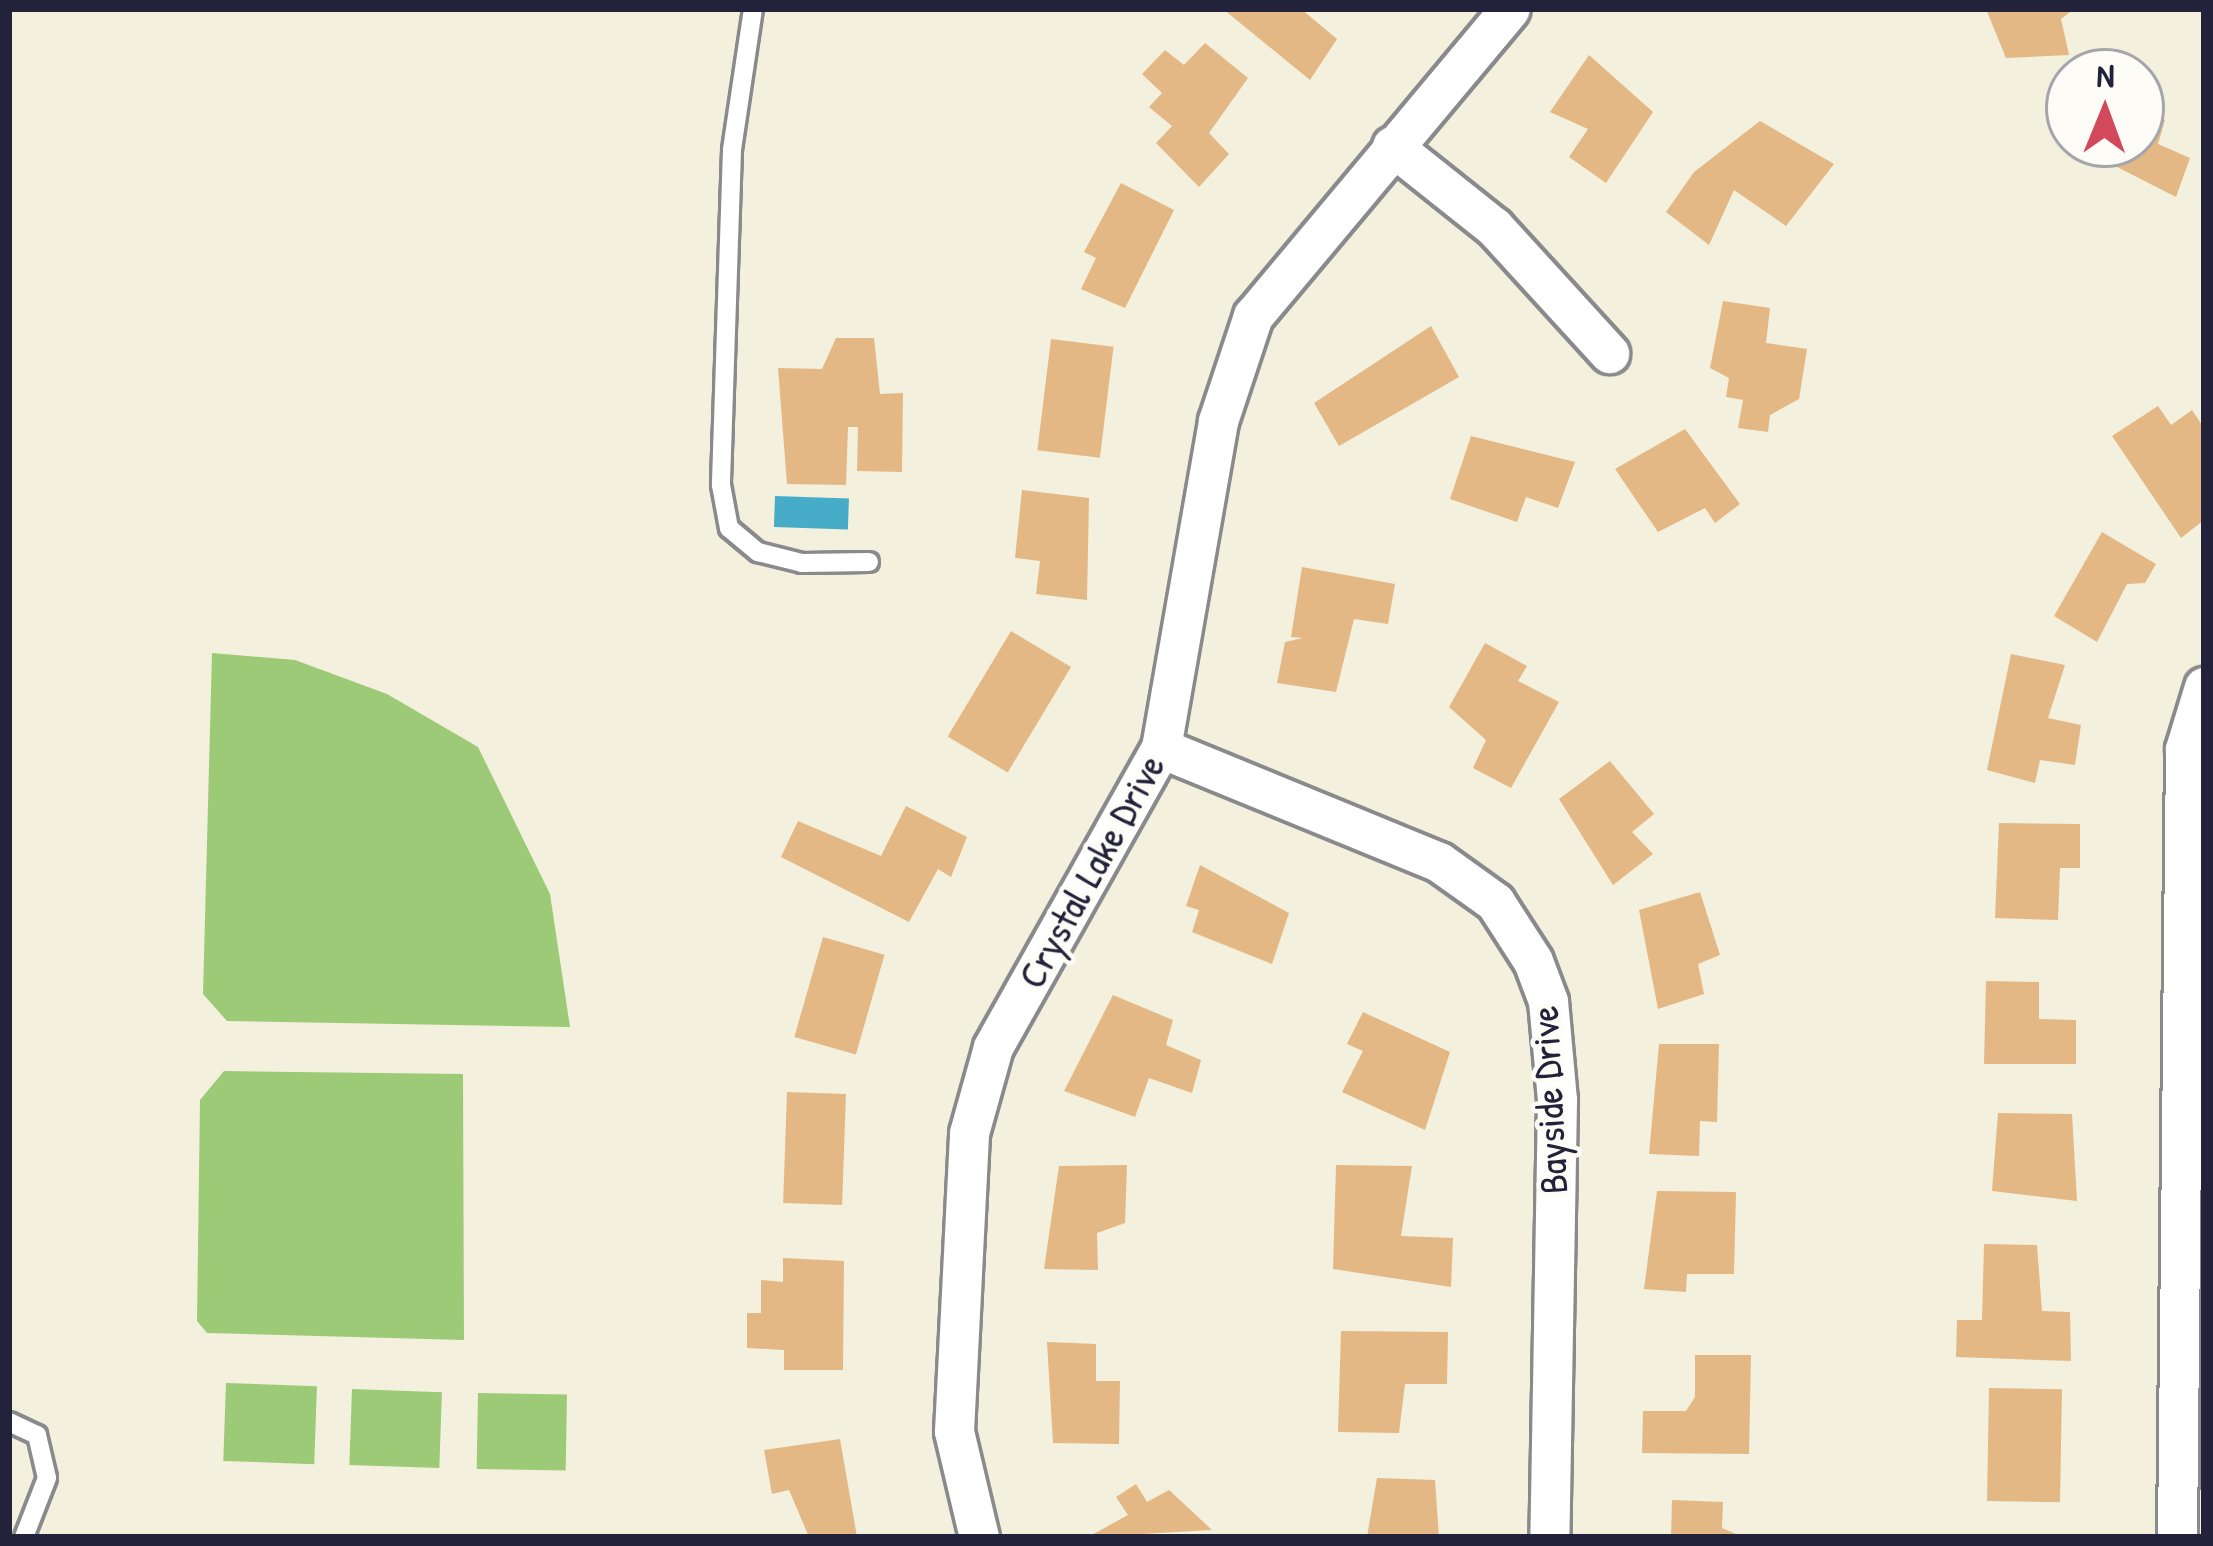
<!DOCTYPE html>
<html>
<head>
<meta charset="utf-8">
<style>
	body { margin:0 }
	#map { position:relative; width:2213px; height:1546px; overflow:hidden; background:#f3f0dd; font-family:"Patrick Hand",sans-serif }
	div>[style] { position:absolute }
	.green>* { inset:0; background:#9dca77; transform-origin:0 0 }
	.water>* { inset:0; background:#47acc7; transform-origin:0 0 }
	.building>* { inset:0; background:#e3b885; transform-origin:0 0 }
	.roads { filter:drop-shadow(3px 0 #8a898c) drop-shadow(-3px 0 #8a898c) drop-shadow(0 3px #8a898c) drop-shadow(0 -3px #8a898c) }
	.service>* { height:18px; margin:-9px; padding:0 9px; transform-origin:9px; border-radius:9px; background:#fff }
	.minor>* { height:39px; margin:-19.5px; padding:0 19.5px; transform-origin:19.5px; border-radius:19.5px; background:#fff }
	span { translate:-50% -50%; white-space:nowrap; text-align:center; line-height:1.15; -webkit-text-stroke:9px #fdfcf7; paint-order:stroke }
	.street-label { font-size:39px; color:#22223b }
	.frame { position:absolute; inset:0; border:12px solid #22223b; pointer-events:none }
	.north { position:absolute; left:2045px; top:48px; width:120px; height:120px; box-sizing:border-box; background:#fdfcf7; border:3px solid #a5a5ac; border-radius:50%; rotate:1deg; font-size:33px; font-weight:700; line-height:48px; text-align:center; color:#22223b }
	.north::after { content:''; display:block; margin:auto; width:42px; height:54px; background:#d1495b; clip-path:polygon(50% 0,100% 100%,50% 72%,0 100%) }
</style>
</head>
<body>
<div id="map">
	<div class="green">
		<div style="clip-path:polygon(212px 653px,295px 660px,387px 694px,478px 747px,550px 894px,570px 1027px,227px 1021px,203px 994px)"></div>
		<div style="clip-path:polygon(224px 1071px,463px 1074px,464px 1340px,207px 1333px,197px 1321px,200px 1100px)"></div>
		<div style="left:226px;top:1383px;width:91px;height:78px;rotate:2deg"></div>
		<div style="left:352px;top:1389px;width:90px;height:76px;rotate:2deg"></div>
		<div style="left:478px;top:1393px;width:89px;height:76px;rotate:1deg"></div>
	</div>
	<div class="water">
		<div style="left:775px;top:496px;width:74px;height:31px;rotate:2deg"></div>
	</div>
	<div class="building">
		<div style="clip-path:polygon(1223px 9px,1301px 9px,1337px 39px,1310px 80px)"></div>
		<div style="clip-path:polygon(1986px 9px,2074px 9px,2061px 19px,2069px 55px,2006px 58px)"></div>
		<div style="clip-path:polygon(1205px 43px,1248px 78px,1209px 133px,1229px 154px,1199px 187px,1156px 143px,1172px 126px,1149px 107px,1162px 93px,1142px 74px,1165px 50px,1184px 65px)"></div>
		<div style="clip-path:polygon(1589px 55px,1653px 112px,1606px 183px,1569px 157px,1588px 129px,1550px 112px)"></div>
		<div style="clip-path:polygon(2141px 111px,2165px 120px,2158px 144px,2190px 158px,2176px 197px,2072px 144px,2141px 144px)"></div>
		<div style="clip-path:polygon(1760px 121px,1834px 164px,1786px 226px,1734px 190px,1709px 245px,1666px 212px,1694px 172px)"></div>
		<div style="clip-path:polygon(1121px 183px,1174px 210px,1125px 308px,1081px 289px,1096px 258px,1084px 252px)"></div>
		<div style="clip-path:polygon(1723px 301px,1770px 308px,1766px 343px,1807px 349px,1799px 399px,1770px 415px,1768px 432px,1738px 428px,1743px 400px,1726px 397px,1729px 378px,1710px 368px)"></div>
		<div style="clip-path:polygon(1431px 326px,1459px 377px,1339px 446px,1314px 403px)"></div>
		<div style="clip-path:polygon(836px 338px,874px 338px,880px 394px,903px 393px,902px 472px,857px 471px,858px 427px,848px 427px,846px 485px,787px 484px,778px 368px,822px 369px)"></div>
		<div style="left:1051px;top:339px;width:63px;height:112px;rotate:7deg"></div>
		<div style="clip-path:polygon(2158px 406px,2171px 425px,2192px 410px,2204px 428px,2204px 520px,2181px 538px,2112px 436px)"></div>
		<div style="clip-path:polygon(1685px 429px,1740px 504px,1715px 523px,1705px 508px,1658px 532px,1615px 469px)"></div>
		<div style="clip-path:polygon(1471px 436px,1575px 462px,1558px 508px,1526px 497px,1517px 522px,1450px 499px)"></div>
		<div style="clip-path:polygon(1022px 490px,1089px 498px,1087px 600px,1036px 594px,1040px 561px,1015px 558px)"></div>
		<div style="clip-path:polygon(2102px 532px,2156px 564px,2145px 583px,2127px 584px,2097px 642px,2054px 616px)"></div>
		<div style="clip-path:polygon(1302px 567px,1395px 584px,1388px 624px,1354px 619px,1336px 692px,1277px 683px,1285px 642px,1303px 638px,1291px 637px)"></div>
		<div style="left:1011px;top:631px;width:70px;height:123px;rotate:31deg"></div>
		<div style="clip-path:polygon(1485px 643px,1527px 666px,1518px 681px,1559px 702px,1511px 788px,1473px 768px,1486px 740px,1449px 707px)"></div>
		<div style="clip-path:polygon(2011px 654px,2065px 665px,2048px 718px,2081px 725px,2075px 765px,2040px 760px,2035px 783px,1987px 770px)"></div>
		<div style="clip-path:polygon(1610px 761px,1654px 814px,1632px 832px,1653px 854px,1613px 885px,1559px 799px)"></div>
		<div style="clip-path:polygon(906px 806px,967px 837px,951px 877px,938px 869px,909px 922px,781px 857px,798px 821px,881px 856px)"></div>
		<div style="clip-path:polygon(1999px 823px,2080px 824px,2080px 868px,2060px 868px,2058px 920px,1995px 918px)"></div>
		<div style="clip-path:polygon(1200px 865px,1289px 913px,1272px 964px,1192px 932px,1199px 910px,1186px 906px)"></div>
		<div style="clip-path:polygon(1700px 892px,1720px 955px,1698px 964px,1704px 994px,1658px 1009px,1639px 910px)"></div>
		<div style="left:823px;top:937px;width:64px;height:104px;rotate:16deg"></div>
		<div style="clip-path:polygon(1986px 981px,2039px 982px,2039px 1019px,2076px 1020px,2076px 1064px,1984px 1064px)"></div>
		<div style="clip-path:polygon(1113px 995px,1173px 1020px,1166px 1045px,1201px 1060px,1192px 1093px,1149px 1078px,1135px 1117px,1064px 1091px)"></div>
		<div style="clip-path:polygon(1363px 1012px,1450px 1052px,1425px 1130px,1342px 1092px,1363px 1051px,1347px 1044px)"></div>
		<div style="clip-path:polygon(1659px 1044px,1719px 1044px,1717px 1122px,1700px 1121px,1699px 1156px,1649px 1154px)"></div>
		<div style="left:787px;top:1092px;width:59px;height:111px;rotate:2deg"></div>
		<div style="clip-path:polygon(1998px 1113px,2072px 1114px,2077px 1201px,1992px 1191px)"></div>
		<div style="clip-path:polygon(1127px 1165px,1125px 1223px,1097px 1233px,1098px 1270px,1044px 1269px,1059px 1166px)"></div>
		<div style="clip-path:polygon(1336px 1165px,1412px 1166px,1401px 1236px,1453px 1238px,1451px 1287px,1333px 1269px)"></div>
		<div style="clip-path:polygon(1657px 1191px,1736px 1192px,1734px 1274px,1687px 1274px,1686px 1292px,1644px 1289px)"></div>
		<div style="clip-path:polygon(1984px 1244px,2037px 1245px,2042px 1311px,2070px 1312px,2071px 1361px,1956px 1357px,1957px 1320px,1982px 1320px)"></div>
		<div style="clip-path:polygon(783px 1258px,844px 1261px,843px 1370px,784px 1370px,784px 1350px,747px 1348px,747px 1313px,761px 1313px,761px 1280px,783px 1282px)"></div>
		<div style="clip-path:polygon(1341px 1331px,1448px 1332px,1447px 1384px,1405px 1384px,1399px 1433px,1338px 1432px)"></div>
		<div style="clip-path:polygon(1047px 1342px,1096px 1344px,1096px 1381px,1120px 1381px,1119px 1444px,1053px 1443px)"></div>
		<div style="clip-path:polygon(1695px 1355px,1751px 1355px,1749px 1454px,1642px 1453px,1643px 1411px,1686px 1411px,1695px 1397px)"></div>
		<div style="left:1989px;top:1388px;width:73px;height:113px;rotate:1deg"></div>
		<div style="clip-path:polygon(840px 1439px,857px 1537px,809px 1537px,789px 1490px,772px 1494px,764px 1450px)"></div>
		<div style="clip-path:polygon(1377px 1478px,1435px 1480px,1439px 1537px,1367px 1537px)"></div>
		<div style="clip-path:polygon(1136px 1484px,1147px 1502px,1169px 1490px,1212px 1530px,1088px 1537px,1128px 1515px,1116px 1497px)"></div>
		<div style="clip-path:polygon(1672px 1500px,1723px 1502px,1722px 1528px,1743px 1537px,1671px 1537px)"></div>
	</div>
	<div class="roads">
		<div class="service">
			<div style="left:753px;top:9px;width:143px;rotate:98.5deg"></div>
			<div style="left:732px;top:150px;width:335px;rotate:91.9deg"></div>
			<div style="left:721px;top:485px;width:44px;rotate:79.5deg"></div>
			<div style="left:729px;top:528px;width:38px;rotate:40deg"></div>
			<div style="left:758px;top:552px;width:45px;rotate:14deg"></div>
			<div style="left:802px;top:563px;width:67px;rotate:-0.9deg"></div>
			<div style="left:9px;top:1422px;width:31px;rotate:25deg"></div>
			<div style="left:37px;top:1435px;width:44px;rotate:76.9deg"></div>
			<div style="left:47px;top:1478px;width:63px;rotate:111.3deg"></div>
		</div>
		<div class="minor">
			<div style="left:1392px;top:146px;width:130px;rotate:38.5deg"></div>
			<div style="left:1494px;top:227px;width:171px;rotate:47.6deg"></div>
			<div style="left:1161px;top:748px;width:300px;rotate:22.3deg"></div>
			<div style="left:1439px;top:862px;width:69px;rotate:35.5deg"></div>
			<div style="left:1495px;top:902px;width:70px;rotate:57.2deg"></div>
			<div style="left:1533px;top:961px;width:43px;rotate:69.4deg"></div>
			<div style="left:1548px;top:1001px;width:99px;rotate:84.8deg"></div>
			<div style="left:1557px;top:1100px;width:437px;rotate:91deg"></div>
			<div style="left:979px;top:1537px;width:109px;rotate:-103.3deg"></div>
			<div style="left:954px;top:1431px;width:298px;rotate:-87.1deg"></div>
			<div style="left:969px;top:1133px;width:89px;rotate:-74.4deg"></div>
			<div style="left:993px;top:1047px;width:343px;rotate:-60.7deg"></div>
			<div style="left:1161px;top:748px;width:332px;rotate:-80.1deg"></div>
			<div style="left:1218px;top:421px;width:111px;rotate:-71.6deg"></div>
			<div style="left:1253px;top:316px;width:400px;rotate:-50.1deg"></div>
			<div style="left:2177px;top:1537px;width:788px;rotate:-89.42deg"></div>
			<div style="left:2185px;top:749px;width:65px;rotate:-73deg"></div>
		</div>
	</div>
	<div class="street-label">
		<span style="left:1091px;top:871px;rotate:-61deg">Crystal Lake Drive</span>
		<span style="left:1549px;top:1100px;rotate:-93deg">Bayside Drive</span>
	</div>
	<div class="frame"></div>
	<div class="north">N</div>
</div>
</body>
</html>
